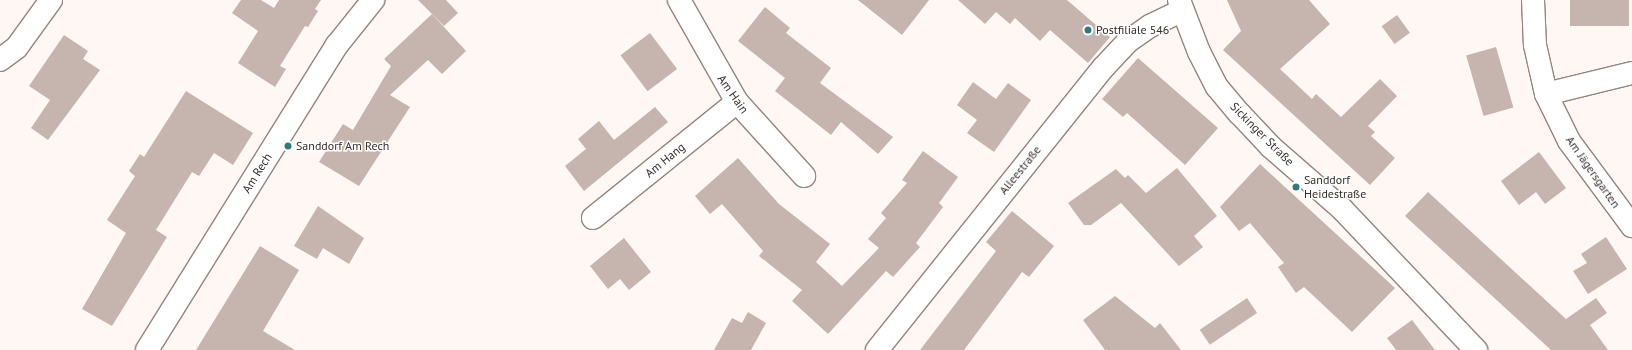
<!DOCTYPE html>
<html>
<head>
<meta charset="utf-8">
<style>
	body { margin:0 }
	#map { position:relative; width:1632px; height:350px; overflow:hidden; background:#fef7f4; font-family:"PT Sans",sans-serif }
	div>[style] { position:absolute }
	.building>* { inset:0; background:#c5b5ae; transform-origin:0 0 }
	.roads { filter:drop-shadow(1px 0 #94857e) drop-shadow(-1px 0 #94857e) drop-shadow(0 1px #94857e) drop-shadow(0 -1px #94857e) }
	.minor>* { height:22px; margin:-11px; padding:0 11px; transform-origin:11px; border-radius:11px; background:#fff }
	.dots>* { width:11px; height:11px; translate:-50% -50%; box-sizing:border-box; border:2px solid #fff; border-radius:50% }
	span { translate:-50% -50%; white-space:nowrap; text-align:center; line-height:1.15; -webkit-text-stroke:3px #fff; paint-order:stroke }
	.poi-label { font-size:12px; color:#342e2b }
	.left { translate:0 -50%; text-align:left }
	.street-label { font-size:12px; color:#342e2b }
</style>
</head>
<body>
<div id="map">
	<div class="building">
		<div style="clip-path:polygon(241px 0,261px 0,274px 8px,279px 0,321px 0,315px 9px,318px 11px,308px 27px,305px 26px,280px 66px,286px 69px,275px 87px,238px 63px,258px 31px,232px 13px)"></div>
		<div style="clip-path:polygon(418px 0,446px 0,458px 13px,444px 26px)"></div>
		<div style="clip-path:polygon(858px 0,929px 0,902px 35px)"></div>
		<div style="clip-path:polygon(958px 0,1067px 0,1110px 37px,1088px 63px,1050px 30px,1040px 41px,1015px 18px,1010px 24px,996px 12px,985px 24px)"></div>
		<div style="clip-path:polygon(1227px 0,1309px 0,1330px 24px,1280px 69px,1312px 99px,1316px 94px,1341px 117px,1380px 79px,1397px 96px,1368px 126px,1375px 132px,1371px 136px,1395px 158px,1370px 185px,1223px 50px,1241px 31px)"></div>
		<div style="left:1570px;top:0;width:59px;height:26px"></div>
		<div style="clip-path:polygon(765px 7px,790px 28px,786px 33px,831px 68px,820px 83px,893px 137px,878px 154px,841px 122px,831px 135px,775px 91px,785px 78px,738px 41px)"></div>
		<div style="clip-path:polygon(432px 14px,466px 51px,442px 74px,428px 60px,390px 95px,410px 107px,359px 186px,319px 162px,343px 124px,353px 130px,391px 66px,384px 59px)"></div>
		<div style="left:1397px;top:15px;width:22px;height:19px;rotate:54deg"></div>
		<div style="left:650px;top:33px;width:45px;height:37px;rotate:53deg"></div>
		<div style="clip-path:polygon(64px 35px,88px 51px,83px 59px,100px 70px,48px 140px,31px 128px,50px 100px,29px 86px)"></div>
		<div style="left:1496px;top:47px;width:63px;height:31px;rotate:74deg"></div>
		<div style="clip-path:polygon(1138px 58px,1218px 128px,1185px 165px,1127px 113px,1123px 117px,1102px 99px)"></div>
		<div style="clip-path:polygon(973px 82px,996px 99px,1008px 83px,1031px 100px,994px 152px,967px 133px,977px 120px,957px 105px)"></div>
		<div style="clip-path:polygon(186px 91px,253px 133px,233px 165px,214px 153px,199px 176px,192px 172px,156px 230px,167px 237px,112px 326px,82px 309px,126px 233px,107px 220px,135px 176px,129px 171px,140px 154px,144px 157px)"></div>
		<div style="clip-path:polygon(655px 107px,668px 122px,584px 191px,565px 166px,586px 149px,578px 139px,599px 121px,614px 140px)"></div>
		<div style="clip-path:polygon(923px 151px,958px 177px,939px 203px,943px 207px,916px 243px,920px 247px,893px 277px,886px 271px,828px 334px,792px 301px,802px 290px,759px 256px,763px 251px,722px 204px,710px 214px,695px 196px,738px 158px,779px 204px,830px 244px,816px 262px,842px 286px,879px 248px,868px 239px,886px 218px,881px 213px,907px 183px,902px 180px)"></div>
		<div style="clip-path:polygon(1539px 152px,1566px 188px,1545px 204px,1536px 192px,1519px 205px,1501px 181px)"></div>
		<div style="clip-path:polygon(1260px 164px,1395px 288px,1352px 332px,1304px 287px,1296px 293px,1278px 267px,1284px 263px,1250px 223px,1239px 231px,1220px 207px)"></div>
		<div style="clip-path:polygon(1177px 168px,1217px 216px,1194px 236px,1203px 247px,1179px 266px,1121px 203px,1091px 225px,1084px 225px,1068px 203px,1116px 169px,1125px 178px,1128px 175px,1146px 193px)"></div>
		<div style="clip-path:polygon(1428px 192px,1566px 319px,1596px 298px,1607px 313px,1590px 325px,1608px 350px,1551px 350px,1405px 216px)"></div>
		<div style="clip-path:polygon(318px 206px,364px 238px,349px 264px,323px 248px,317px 259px,294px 246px)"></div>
		<div style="clip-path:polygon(1012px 211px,1054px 246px,1029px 277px,1022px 272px,964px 350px,920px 350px,996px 251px,986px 242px)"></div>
		<div style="clip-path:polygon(1606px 237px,1627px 269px,1588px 294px,1573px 271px,1587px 263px,1581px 254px)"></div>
		<div style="clip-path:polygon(624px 238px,651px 272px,629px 290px,620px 279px,608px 289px,590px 266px)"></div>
		<div style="clip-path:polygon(260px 246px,299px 270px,263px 331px,295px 350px,196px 350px)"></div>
		<div style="clip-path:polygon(1115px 296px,1155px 328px,1160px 323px,1181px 350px,1105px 350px,1083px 320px)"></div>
		<div style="left:1247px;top:298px;width:18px;height:57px;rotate:56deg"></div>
		<div style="clip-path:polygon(748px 312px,766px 323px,751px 350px,714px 350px,732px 318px,742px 323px)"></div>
		<div style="clip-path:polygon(1412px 320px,1435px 350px,1396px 350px,1387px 338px)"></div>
	</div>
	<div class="roads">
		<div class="minor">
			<div style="left:679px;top:0;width:117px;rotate:60.4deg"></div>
			<div style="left:737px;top:102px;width:100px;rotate:47.8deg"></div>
			<div style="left:1179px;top:0;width:56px;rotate:69deg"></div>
			<div style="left:1199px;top:52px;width:39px;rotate:63deg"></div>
			<div style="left:1217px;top:87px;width:35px;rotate:50deg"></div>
			<div style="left:1240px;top:114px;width:45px;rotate:46.8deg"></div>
			<div style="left:1271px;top:147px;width:94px;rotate:41.1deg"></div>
			<div style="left:1342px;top:209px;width:195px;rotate:46.5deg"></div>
			<div style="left:1533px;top:0;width:45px;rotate:87.5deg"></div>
			<div style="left:1535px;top:45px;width:50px;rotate:77.3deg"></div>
			<div style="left:1546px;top:94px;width:52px;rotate:63.9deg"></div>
			<div style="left:1569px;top:141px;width:106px;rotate:53.5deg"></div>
			<div style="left:0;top:60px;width:21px;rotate:-37deg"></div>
			<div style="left:17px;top:47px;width:58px;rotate:-54.1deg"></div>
			<div style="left:1546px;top:94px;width:89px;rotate:-13.7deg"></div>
			<div style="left:593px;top:218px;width:185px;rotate:-38.9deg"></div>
			<div style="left:147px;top:350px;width:359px;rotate:-58.1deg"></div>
			<div style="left:337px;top:45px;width:58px;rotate:-51.3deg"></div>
			<div style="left:877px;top:350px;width:361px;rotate:-51.3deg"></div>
			<div style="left:1103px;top:68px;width:35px;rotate:-47deg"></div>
			<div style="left:1127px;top:42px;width:28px;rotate:-35deg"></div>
			<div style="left:1150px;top:26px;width:34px;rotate:-26deg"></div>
		</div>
	</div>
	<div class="dots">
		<div style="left:1088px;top:30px;background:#317a7a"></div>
		<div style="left:288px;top:146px;background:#317a7a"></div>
		<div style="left:1296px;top:187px;background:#317a7a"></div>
	</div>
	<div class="poi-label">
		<span class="left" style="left:1096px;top:30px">Postfiliale 546</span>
		<span class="left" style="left:296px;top:146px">Sanddorf Am Rech</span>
		<span class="left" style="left:1304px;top:187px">Sanddorf<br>Heidestraße</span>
	</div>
	<div class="street-label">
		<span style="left:733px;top:94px;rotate:55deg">Am Hain</span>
		<span style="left:1262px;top:134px;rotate:45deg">Sickinger Straße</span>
		<span style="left:665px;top:160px;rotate:-39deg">Am Hang</span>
		<span style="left:1020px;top:170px;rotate:-51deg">Alleestraße</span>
		<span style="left:1593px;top:172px;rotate:55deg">Am Jägersgarten</span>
		<span style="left:257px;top:173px;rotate:-58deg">Am Rech</span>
	</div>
</div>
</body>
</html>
